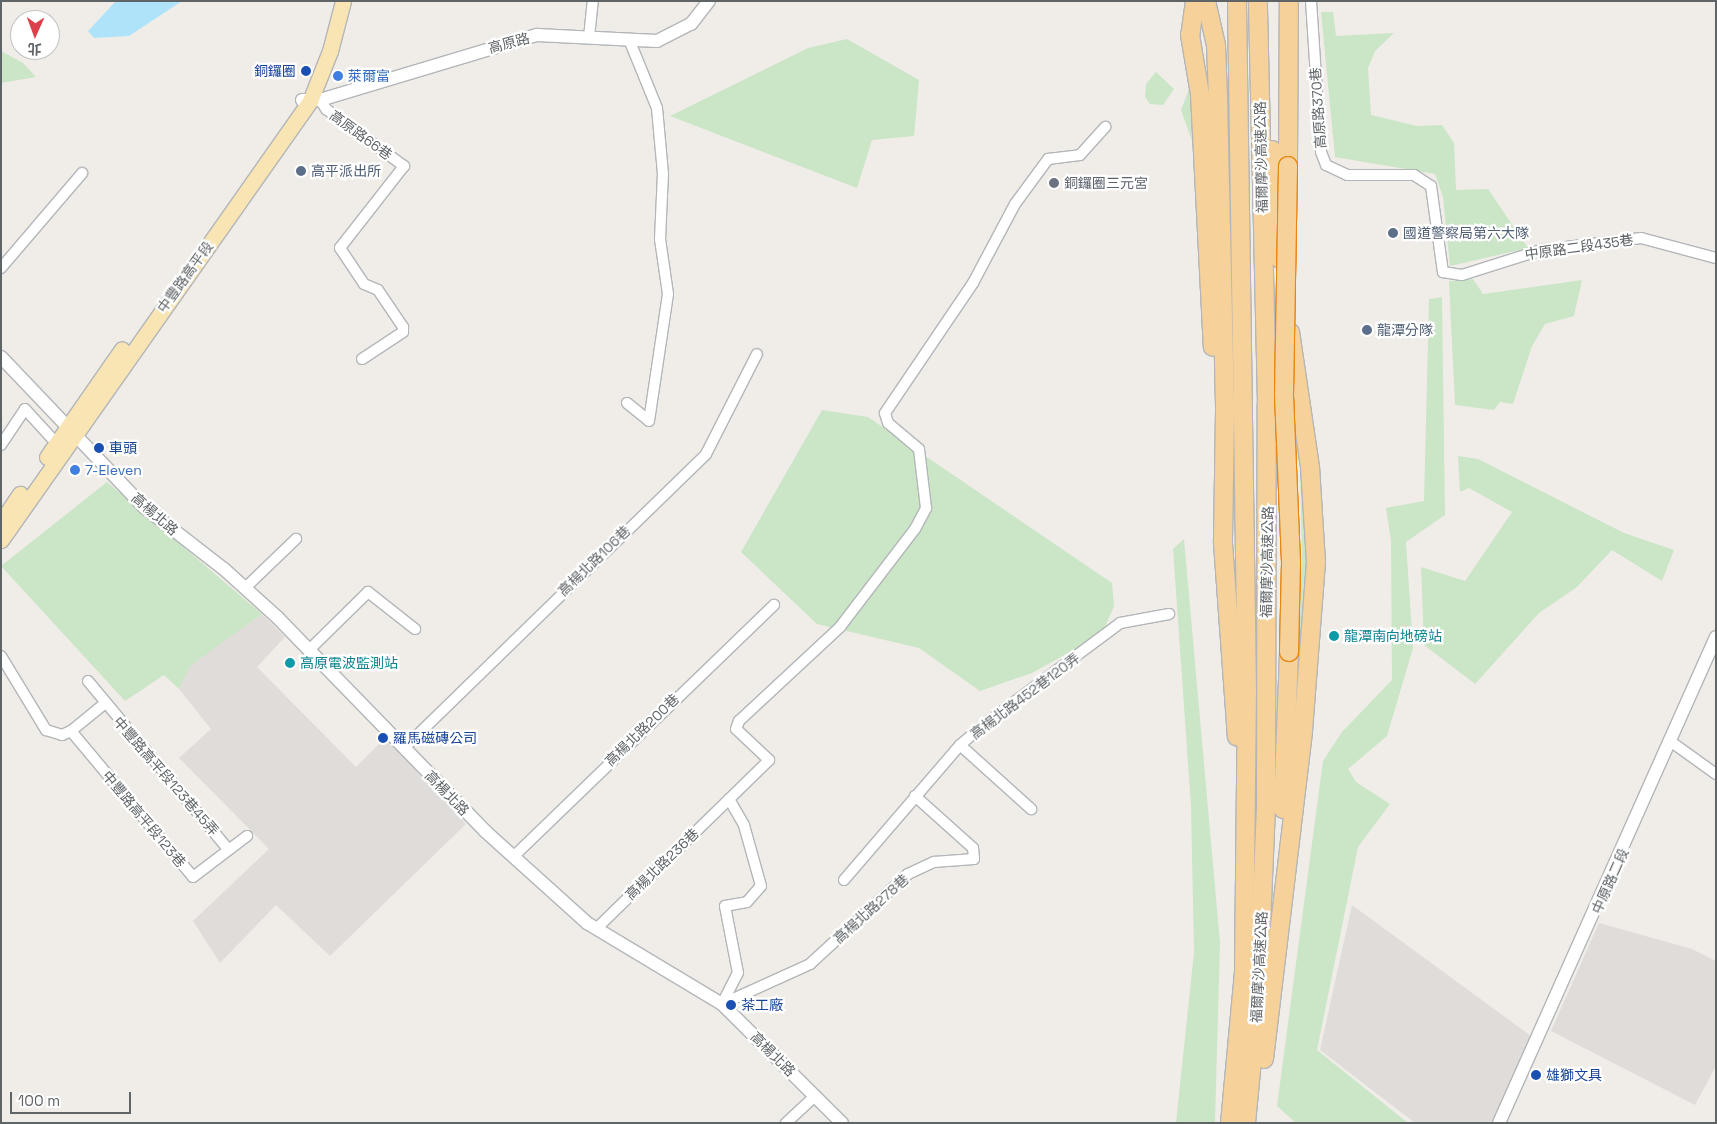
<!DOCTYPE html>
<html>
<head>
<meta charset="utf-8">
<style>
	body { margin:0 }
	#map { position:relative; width:1717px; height:1124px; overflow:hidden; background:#f0ede8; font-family:"Space Grotesk","Noto Sans TC",sans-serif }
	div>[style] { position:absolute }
	.industrial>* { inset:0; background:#dfdcda }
	.green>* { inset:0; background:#cbe5c7 }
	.water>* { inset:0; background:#afe3f9 }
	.roads { filter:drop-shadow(1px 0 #b3b6b9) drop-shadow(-1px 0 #b3b6b9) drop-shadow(0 1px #b3b6b9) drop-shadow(0 -1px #b3b6b9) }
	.minor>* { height:10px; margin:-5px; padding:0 5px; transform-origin:5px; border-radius:5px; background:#fff }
	.tertiary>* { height:12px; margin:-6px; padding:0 6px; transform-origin:6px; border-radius:6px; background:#fff }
	.primary>* { height:15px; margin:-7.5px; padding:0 7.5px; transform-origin:7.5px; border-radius:7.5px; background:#f9e4b3 }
	.motorway>* { height:18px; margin:-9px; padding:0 9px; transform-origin:9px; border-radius:9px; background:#f6d199 }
	.bridges { filter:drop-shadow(1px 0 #e78611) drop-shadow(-1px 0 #e78611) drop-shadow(0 1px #e78611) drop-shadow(0 -1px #e78611) }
	.motorway-bridge>* { height:18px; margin:-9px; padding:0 9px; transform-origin:9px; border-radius:9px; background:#f6d199 }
	.dots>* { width:14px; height:14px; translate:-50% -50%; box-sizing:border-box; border:2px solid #fff; border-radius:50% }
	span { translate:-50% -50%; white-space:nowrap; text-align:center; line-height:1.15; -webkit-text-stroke:4.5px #fff; paint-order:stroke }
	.street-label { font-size:14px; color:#5f6467 }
	.transit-label { font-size:14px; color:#164399 }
	.right { translate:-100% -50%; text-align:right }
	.left { translate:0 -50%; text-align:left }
	.shop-label { font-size:14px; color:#366cbe }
	.service-label { font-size:14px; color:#4e5e75 }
	.worship-label { font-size:14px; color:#5b616d }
	.culture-label { font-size:14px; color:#0d838f }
	.frame { position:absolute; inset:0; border:2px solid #5f6467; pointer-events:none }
	.north { position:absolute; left:10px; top:10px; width:50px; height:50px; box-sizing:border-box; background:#fff; border:1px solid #bfc1c2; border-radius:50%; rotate:182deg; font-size:14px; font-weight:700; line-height:20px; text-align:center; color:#5f6467 }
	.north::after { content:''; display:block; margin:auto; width:18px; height:22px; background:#dd404a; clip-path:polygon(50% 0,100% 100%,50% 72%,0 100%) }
	.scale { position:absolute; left:10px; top:1092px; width:121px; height:22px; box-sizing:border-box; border:2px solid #5f6467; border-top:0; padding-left:6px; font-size:15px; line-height:18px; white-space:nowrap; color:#5f6467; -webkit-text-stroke:4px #fff; paint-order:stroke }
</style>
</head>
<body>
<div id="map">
	<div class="industrial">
		<div style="clip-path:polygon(262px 614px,285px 637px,257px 667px,356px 767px,385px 738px,466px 824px,330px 956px,276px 905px,220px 963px,193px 921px,269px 849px,179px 758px,211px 729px,179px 689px,189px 666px)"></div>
		<div style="clip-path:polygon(1352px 905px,1531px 1036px,1494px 1123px,1415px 1123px,1320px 1050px)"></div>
		<div style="clip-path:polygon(1599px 923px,1692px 949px,1716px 961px,1716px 1066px,1695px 1105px,1551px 1031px)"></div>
	</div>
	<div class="green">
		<div style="clip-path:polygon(1321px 12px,1333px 12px,1336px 36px,1394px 33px,1375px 51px,1368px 68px,1371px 115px,1417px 126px,1442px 125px,1454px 143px,1456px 190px,1488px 189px,1528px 248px,1450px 266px,1443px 197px,1435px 174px,1335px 157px)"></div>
		<div style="clip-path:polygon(847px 39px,919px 80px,914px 136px,872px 140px,857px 188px,670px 116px,808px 48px)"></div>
		<div style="clip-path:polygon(1px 51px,23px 63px,36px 77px,1px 83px)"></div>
		<div style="clip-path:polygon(1156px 72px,1174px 89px,1163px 105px,1150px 104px,1145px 97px,1146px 84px)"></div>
		<div style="clip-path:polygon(1191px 84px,1196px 152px,1181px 110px)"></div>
		<div style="clip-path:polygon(1473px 279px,1483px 294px,1582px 280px,1574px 316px,1545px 324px,1532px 346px,1513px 404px,1500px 402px,1494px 410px,1455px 405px,1449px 281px)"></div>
		<div style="clip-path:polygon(1442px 297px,1445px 515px,1406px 542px,1413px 648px,1387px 736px,1348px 769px,1356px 782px,1390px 804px,1358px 847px,1317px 1050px,1408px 1123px,1296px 1123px,1277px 1106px,1323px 761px,1342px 732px,1392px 680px,1391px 541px,1386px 508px,1424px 501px,1429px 299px)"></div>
		<div style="clip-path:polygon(822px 410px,868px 417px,1112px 583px,1114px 606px,1102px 634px,1032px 673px,980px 691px,919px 648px,817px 624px,741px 552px)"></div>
		<div style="clip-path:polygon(1299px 430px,1311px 535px,1293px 770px,1302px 553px)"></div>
		<div style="clip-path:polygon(1458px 456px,1478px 459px,1624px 533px,1674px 550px,1662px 581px,1612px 550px,1577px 587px,1539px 613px,1475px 684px,1424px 645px,1421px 567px,1465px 581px,1512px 512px,1469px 488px,1460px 492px)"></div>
		<div style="clip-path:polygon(107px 482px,262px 614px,190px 666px,179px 689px,164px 675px,125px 701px,1px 566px)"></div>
		<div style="clip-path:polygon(1184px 539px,1220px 943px,1215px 1122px,1203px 1123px,1176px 1123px,1194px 952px,1191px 806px,1173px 549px)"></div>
	</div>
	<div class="water">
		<div style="clip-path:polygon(116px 1px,182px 1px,129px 36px,94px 38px,88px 31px)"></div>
	</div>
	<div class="roads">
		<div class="minor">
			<div style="left:1311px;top:1px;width:151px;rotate:86.2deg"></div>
			<div style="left:1321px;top:152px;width:14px;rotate:69deg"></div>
			<div style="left:1326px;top:165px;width:23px;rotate:25deg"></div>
			<div style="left:1347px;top:175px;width:67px"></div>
			<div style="left:1414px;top:175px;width:20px;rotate:33deg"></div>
			<div style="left:1431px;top:186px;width:87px;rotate:82.1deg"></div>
			<div style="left:1443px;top:272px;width:19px;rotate:9deg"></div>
			<div style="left:1462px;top:275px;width:83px;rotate:-17.6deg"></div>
			<div style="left:1541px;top:250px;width:101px;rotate:-6.8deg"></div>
			<div style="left:1641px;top:238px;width:78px;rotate:14.9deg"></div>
			<div style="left:589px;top:37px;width:36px;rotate:-84deg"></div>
			<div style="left:317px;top:95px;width:17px;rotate:57deg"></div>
			<div style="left:326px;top:109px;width:97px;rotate:36.2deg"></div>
			<div style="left:404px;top:166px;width:104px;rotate:128deg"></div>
			<div style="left:340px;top:248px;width:43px;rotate:56.3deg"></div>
			<div style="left:364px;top:284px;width:15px;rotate:23deg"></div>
			<div style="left:378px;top:290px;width:45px;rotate:56deg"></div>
			<div style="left:403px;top:327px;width:5px;rotate:90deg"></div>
			<div style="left:403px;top:332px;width:49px;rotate:146.6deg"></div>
			<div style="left:1px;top:268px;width:125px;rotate:-49.5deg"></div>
			<div style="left:627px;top:403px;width:28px;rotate:39deg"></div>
			<div style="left:649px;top:421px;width:128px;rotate:-81.5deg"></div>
			<div style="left:668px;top:294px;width:56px;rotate:-98.3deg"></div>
			<div style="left:660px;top:239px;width:65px;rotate:-87.4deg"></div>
			<div style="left:663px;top:174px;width:66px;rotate:-95.2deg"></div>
			<div style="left:657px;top:108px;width:71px;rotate:-112.2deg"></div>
			<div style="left:1px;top:445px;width:43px;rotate:-56.3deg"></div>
			<div style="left:25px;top:409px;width:46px;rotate:47.6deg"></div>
			<div style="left:245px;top:588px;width:71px;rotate:-43.9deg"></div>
			<div style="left:309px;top:650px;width:83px;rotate:-44.5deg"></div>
			<div style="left:368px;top:592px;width:60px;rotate:38.2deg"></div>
			<div style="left:1px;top:656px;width:87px;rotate:58.7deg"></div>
			<div style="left:46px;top:730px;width:17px;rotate:17deg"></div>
			<div style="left:62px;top:735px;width:10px;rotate:-24deg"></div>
			<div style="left:71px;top:731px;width:43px;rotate:-39.3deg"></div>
			<div style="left:88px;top:681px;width:219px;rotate:50.2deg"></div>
			<div style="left:71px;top:731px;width:190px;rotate:50.1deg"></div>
			<div style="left:193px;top:877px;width:68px;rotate:-37.2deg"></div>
			<div style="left:1670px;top:741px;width:57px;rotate:35.7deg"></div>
			<div style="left:960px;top:745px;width:96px;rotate:42deg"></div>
			<div style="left:404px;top:748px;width:421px;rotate:-44.2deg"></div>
			<div style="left:706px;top:454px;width:112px;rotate:-63deg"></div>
			<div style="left:513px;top:857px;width:363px;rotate:-44deg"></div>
			<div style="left:844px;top:880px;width:178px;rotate:-49.3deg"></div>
			<div style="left:960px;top:745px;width:39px;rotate:-40deg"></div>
			<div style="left:990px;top:720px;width:162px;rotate:-36.7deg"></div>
			<div style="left:1120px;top:623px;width:50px;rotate:-10.4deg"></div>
			<div style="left:596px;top:929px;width:242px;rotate:-44.3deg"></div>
			<div style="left:769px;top:760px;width:45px;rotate:-136.8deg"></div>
			<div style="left:736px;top:729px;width:9px;rotate:-69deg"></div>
			<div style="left:739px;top:721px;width:138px;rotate:-42.9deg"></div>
			<div style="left:840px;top:627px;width:123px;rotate:-52.6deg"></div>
			<div style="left:915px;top:529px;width:24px;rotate:-62deg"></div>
			<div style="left:926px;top:508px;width:59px;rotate:-96.8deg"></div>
			<div style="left:919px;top:449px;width:40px;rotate:-140deg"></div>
			<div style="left:888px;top:423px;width:10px;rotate:-107deg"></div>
			<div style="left:885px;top:413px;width:157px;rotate:-55.9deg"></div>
			<div style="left:973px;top:283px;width:89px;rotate:-62deg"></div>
			<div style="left:1015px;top:204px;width:56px;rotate:-53.7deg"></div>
			<div style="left:1048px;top:159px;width:32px;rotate:-7deg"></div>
			<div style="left:1080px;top:155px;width:38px;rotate:-48deg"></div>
			<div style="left:722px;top:1004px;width:97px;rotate:-24.4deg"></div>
			<div style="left:810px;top:964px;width:133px;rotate:-42.6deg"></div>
			<div style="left:908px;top:874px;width:29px;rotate:-25deg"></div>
			<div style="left:934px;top:862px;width:40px;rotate:-4.3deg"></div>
			<div style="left:974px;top:859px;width:11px;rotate:-95deg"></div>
			<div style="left:973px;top:848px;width:78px;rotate:-138.1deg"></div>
			<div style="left:722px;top:1004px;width:35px;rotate:-63deg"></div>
			<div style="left:738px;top:973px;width:68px;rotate:-101deg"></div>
			<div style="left:725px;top:906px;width:22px;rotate:-10deg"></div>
			<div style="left:747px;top:902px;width:21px;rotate:-49deg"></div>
			<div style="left:761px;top:886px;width:63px;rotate:-105.6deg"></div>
			<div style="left:744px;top:825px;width:30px;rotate:-120deg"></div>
			<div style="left:786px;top:1123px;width:40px;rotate:-43deg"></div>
		</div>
		<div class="tertiary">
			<div style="left:302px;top:100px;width:18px"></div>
			<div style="left:320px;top:100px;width:227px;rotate:-16.7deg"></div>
			<div style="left:537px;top:35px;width:120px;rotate:2.9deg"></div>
			<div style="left:657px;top:41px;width:38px;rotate:-27deg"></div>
			<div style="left:691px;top:24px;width:29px;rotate:-52deg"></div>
			<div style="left:1px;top:357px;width:207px;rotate:46.4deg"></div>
			<div style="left:144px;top:507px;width:101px;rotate:37.8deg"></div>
			<div style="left:224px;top:569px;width:73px;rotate:42.2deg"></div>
			<div style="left:278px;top:618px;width:297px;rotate:45.8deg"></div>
			<div style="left:485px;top:831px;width:137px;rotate:42deg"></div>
			<div style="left:587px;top:923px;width:157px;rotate:31deg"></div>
			<div style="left:722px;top:1004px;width:169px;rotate:44.8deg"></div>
			<div style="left:1499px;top:1123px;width:532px;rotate:-65.94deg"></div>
		</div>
		<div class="primary">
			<div style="left:47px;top:457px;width:131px;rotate:-55.2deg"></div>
			<div style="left:1px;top:522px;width:34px;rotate:-56deg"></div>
			<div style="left:1px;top:540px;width:537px;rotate:-54.86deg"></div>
			<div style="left:310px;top:101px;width:54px;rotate:-68.2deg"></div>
			<div style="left:330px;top:51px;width:52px;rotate:-75.4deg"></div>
		</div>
		<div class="motorway">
			<div style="left:1195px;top:1px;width:34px;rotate:98deg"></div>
			<div style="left:1190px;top:35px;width:60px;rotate:80.4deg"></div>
			<div style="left:1200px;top:94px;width:253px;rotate:87.1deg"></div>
			<div style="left:1206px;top:1px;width:45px;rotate:77.2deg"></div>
			<div style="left:1216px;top:45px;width:53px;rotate:87.8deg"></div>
			<div style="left:1218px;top:98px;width:314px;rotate:88.7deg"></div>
			<div style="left:1225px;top:412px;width:131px;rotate:90.9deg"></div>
			<div style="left:1223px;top:543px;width:194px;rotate:85.9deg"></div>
			<div style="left:1272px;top:150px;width:109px;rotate:85.8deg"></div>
			<div style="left:1288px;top:166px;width:165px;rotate:-89.7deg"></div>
			<div style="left:1283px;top:809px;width:157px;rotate:-87.8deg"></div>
			<div style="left:1264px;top:1059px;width:330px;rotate:-83.2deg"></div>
			<div style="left:1303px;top:731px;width:169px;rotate:-85.6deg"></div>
			<div style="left:1316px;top:562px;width:95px;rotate:-93.6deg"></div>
			<div style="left:1310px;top:467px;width:136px;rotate:-98.4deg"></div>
			<div style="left:1230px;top:1123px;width:153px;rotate:-84.7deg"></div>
			<div style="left:1244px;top:971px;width:278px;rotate:-89.4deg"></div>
			<div style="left:1247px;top:693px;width:692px;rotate:-90.83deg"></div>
			<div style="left:1246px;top:1123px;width:126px;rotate:-84.5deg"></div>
			<div style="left:1258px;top:998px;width:194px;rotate:-87.6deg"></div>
			<div style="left:1266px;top:804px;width:400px;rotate:-89.9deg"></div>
			<div style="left:1267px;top:404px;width:403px;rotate:-91.3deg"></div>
		</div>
	</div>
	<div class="bridges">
		<div class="motorway-bridge">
			<div style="left:1288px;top:166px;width:229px;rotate:91deg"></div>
			<div style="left:1284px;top:395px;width:168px;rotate:87.6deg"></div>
			<div style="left:1291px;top:563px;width:89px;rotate:91.3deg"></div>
		</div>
	</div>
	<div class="dots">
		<div style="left:306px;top:71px;background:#1a4fb4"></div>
		<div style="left:338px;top:76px;background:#3f7fe0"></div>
		<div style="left:301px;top:171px;background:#5c6f8a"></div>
		<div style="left:1054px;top:183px;background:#6b7280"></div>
		<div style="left:1393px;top:233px;background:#5c6f8a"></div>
		<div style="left:1367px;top:330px;background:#5c6f8a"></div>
		<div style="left:99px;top:448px;background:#1a4fb4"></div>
		<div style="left:75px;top:470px;background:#3f7fe0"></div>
		<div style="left:1334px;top:636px;background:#0f9aa8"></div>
		<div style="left:290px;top:663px;background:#0f9aa8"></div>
		<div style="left:383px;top:738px;background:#1a4fb4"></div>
		<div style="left:731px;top:1005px;background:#1a4fb4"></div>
		<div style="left:1536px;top:1075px;background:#1a4fb4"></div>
	</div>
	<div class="street-label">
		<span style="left:509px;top:43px;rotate:-15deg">高原路</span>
		<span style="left:1318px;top:108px;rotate:-94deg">高原路370巷</span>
		<span style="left:361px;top:135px;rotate:36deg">高原路66巷</span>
		<span style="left:1261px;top:157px;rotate:-91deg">福爾摩沙高速公路</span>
		<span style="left:1579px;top:247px;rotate:-8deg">中原路二段435巷</span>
		<span style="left:185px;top:277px;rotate:-54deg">中豐路高平段</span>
		<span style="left:155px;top:514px;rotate:41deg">高楊北路</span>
		<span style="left:594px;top:561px;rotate:-44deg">高楊北路106巷</span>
		<span style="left:1267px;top:562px;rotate:-89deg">福爾摩沙高速公路</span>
		<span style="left:1025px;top:696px;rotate:-37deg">高楊北路452巷120弄</span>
		<span style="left:642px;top:730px;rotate:-44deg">高楊北路200巷</span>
		<span style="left:166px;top:776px;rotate:49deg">中豐路高平段123巷45弄</span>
		<span style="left:447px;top:793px;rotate:46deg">高楊北路</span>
		<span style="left:144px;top:819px;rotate:50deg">中豐路高平段123巷</span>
		<span style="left:662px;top:864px;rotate:-44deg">高楊北路236巷</span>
		<span style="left:1610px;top:881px;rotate:-66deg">中原路二段</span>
		<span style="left:871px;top:909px;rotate:-42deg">高楊北路278巷</span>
		<span style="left:1259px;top:967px;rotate:-87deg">福爾摩沙高速公路</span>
		<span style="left:773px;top:1054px;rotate:45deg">高楊北路</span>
	</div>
	<div class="transit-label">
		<span class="right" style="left:296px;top:71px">銅鑼圈</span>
		<span class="left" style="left:109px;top:448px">車頭</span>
		<span class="left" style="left:393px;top:738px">羅馬磁磚公司</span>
		<span class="left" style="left:741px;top:1005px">茶工廠</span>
		<span class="left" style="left:1546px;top:1075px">雄獅文具</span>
	</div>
	<div class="shop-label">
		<span class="left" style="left:348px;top:76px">萊爾富</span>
		<span class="left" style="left:85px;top:470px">7-Eleven</span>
	</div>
	<div class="service-label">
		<span class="left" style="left:311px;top:171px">高平派出所</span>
		<span class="left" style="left:1403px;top:233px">國道警察局第六大隊</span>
		<span class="left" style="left:1377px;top:330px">龍潭分隊</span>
	</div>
	<div class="worship-label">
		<span class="left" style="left:1064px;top:183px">銅鑼圈三元宮</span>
	</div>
	<div class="culture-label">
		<span class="left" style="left:1344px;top:636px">龍潭南向地磅站</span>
		<span class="left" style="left:300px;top:663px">高原電波監測站</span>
	</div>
	<div class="frame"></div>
	<div class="north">北</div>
	<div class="scale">100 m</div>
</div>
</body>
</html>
